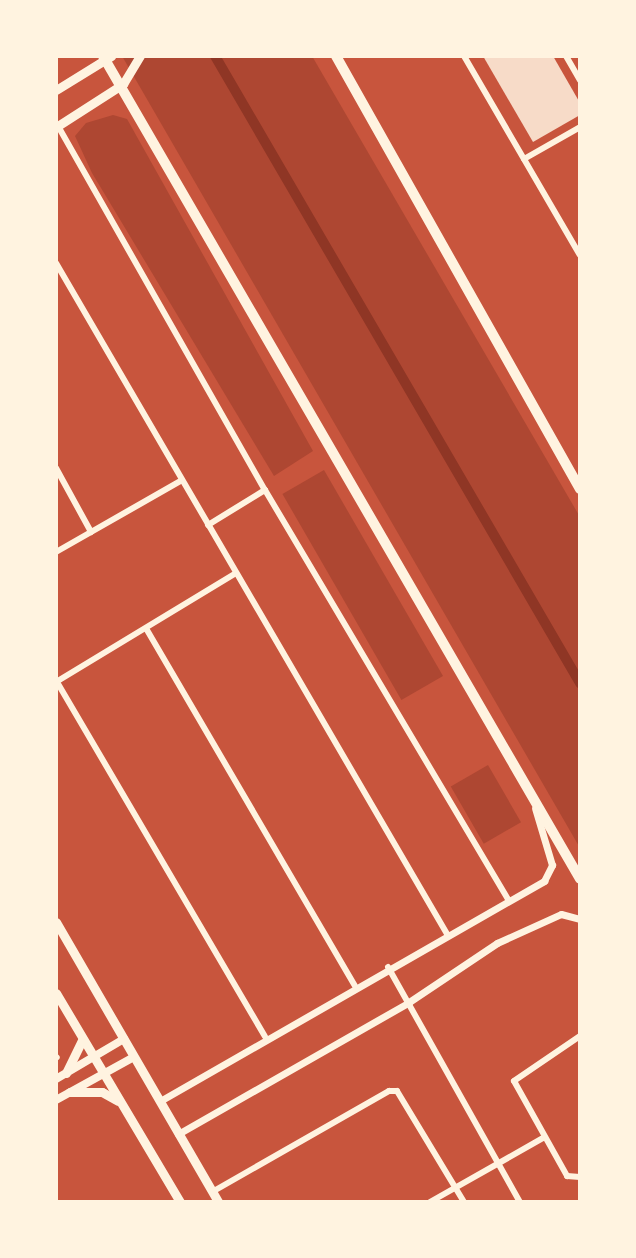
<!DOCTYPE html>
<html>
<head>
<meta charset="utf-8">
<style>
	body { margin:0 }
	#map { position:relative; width:636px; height:1258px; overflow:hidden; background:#c8553d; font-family:Barlow,sans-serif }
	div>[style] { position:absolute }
	.green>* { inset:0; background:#ae4732; transform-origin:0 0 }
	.canal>* { height:10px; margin:-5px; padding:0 5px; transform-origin:5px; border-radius:5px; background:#8f3625 }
	.building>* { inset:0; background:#f7dbc8 }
	.minor>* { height:6px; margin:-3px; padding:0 3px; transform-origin:3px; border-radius:3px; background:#fff3e0 }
	.tertiary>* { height:7px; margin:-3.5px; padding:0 3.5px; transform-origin:3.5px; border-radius:3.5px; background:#fff3e0 }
	.secondary>* { height:8px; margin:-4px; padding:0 4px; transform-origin:4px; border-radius:4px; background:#fff3e0 }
	.primary>* { height:9px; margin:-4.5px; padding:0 4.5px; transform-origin:4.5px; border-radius:4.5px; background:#fff3e0 }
	.motorway>* { height:10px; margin:-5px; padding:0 5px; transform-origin:5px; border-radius:5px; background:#fff3e0 }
	span { translate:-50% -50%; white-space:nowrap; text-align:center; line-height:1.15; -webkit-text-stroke:5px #fff3e0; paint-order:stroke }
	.frame { position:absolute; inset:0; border:58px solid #fff3e0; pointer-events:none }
</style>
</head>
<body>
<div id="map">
	<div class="green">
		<div style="clip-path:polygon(122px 56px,312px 56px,580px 517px,580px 848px)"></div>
		<div style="clip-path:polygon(113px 115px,127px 119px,313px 451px,274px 476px,92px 173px,75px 136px,86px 123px)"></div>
		<div style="left:324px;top:470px;width:238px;height:48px;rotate:60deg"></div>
		<div style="left:488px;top:765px;width:66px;height:43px;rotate:60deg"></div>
	</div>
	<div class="canal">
		<div style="left:215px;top:56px;width:726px;rotate:59.79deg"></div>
	</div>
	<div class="building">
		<div style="clip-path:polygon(483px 56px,553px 56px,580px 103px,580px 115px,533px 142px)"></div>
	</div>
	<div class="minor">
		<div style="left:464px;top:56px;width:230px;rotate:59.8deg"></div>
		<div style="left:566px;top:56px;width:28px;rotate:60deg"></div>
		<div style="left:58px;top:126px;width:419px;rotate:60.4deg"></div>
		<div style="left:265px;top:490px;width:476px;rotate:59.3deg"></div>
		<div style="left:524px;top:159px;width:64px;rotate:-29.7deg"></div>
		<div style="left:56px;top:263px;width:777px;rotate:59.77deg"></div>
		<div style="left:56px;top:468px;width:73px;rotate:61.3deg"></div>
		<div style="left:208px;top:525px;width:67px;rotate:-31.6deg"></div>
		<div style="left:56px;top:552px;width:145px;rotate:-29.7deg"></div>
		<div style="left:147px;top:630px;width:412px;rotate:59.7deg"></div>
		<div style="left:56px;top:682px;width:210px;rotate:-31.2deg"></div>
		<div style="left:57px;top:682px;width:411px;rotate:59.6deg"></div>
		<div style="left:388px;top:967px;width:270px;rotate:60.7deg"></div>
		<div style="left:580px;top:1036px;width:80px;rotate:145.7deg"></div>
		<div style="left:514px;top:1081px;width:109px;rotate:60.8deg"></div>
		<div style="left:567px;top:1176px;width:13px;rotate:4deg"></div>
		<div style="left:56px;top:1058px;width:1px;rotate:-45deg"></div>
		<div style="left:212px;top:1192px;width:204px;rotate:-29.7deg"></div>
		<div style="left:389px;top:1091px;width:8px"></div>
		<div style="left:397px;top:1091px;width:130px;rotate:58.9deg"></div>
		<div style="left:430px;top:1202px;width:130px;rotate:-29.5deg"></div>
	</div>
	<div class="tertiary">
		<div style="left:160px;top:1101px;width:443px;rotate:-29.8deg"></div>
		<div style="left:544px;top:881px;width:18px;rotate:-63deg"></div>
		<div style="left:552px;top:865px;width:59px;rotate:-106.6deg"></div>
		<div style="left:178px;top:1134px;width:266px;rotate:-29.7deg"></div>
		<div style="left:409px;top:1002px;width:106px;rotate:-33.8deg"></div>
		<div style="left:497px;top:943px;width:70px;rotate:-24.4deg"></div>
		<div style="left:561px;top:914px;width:20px;rotate:15deg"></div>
	</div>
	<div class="secondary">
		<div style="left:56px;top:1079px;width:79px;rotate:-30.5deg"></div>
		<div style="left:56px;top:1100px;width:89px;rotate:-28.9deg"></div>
	</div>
	<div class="primary">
		<div style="left:56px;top:90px;width:65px;rotate:-31.7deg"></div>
		<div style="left:56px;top:127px;width:80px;rotate:-32.7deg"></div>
		<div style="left:123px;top:84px;width:33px;rotate:-59deg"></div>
		<div style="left:56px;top:922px;width:323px;rotate:59.9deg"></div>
		<div style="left:56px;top:993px;width:243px;rotate:59.3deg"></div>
		<div style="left:66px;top:1073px;width:37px;rotate:-64deg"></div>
		<div style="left:70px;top:1092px;width:32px"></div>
		<div style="left:102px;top:1092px;width:18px;rotate:29deg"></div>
	</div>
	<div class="motorway">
		<div style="left:103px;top:56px;width:951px;rotate:59.9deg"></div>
		<div style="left:336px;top:56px;width:497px;rotate:60.6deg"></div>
	</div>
	<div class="frame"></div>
</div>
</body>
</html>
